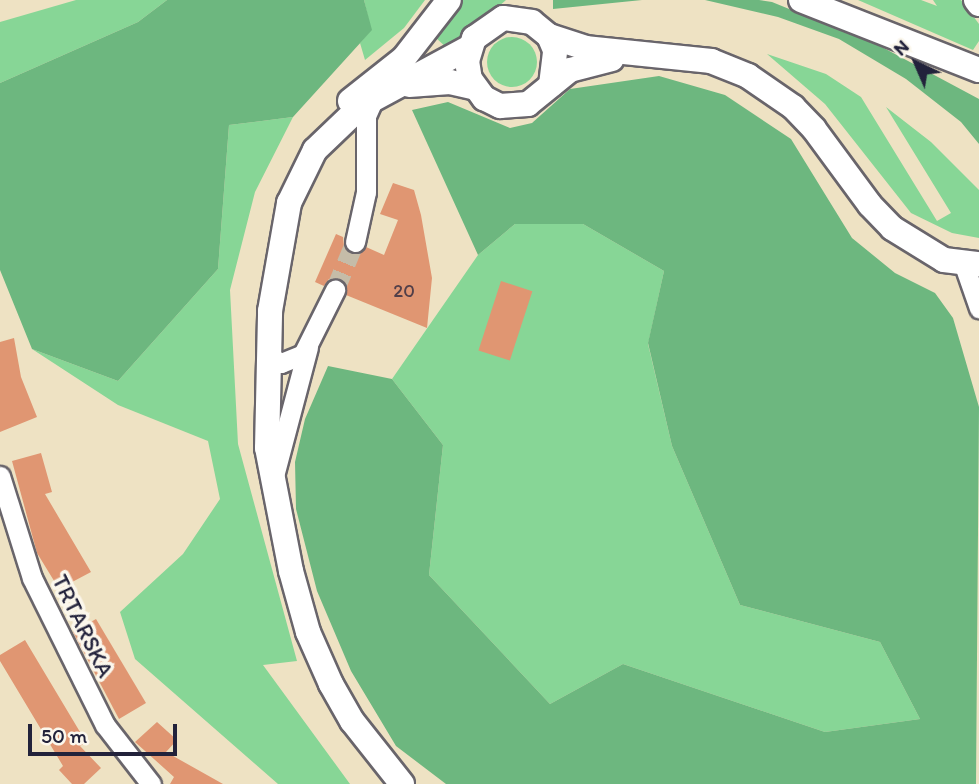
<!DOCTYPE html>
<html>
<head>
<meta charset="utf-8">
<style>
	body { margin:0 }
	#map { position:relative; width:979px; height:784px; overflow:hidden; background:#eee2c3; font-family:Itim,sans-serif }
	div>[style] { position:absolute }
	.green>* { inset:0; background:#87d696 }
	.round { border-radius:50% }
	.forest>* { inset:0; background:#6db77f }
	.building>* { inset:0; background:#e09672; transform-origin:0 0 }
	.minor-tunnel>* { height:19px; margin-top:-9.5px; transform-origin:0; background:repeating-linear-gradient(90deg,#c5bca8 0 19px,transparent 0 29px) }
	.roads { filter:drop-shadow(2px 0 #69656b) drop-shadow(-2px 0 #69656b) drop-shadow(0 2px #69656b) drop-shadow(0 -2px #69656b) }
	.minor>* { height:19px; margin:-9.5px; padding:0 9.5px; transform-origin:9.5px; border-radius:9.5px; background:#fff }
	.major>* { height:24px; margin:-12px; padding:0 12px; transform-origin:12px; border-radius:12px; background:#fff }
	span { translate:-50% -50%; white-space:nowrap; text-align:center; line-height:1.15; -webkit-text-stroke:7px #fbf7ec; paint-order:stroke }
	.number-label { font-size:19px; color:#523f49 }
	.number-label span { -webkit-text-stroke-width:0 }
	.street-label { font-size:23px; color:#22223b }
	.north { position:absolute; left:881px; top:28px; width:70px; height:70px; -webkit-text-stroke:5px #fbf7ec; paint-order:stroke; rotate:316deg; font-size:19px; font-weight:700; line-height:28px; text-align:center; color:#22223b }
	.north::after { content:''; display:block; margin:auto; width:24px; height:32px; background:#22223b; clip-path:polygon(50% 0,100% 100%,50% 72%,0 100%) }
	.scale { position:absolute; left:28px; top:724px; width:149px; height:32px; box-sizing:border-box; border:4px solid #22223b; border-top:0; padding-left:9px; font-size:21px; line-height:24px; white-space:nowrap; color:#22223b; -webkit-text-stroke:5px #fbf7ec; paint-order:stroke }
</style>
</head>
<body>
<div id="map">
	<div class="green">
		<div style="clip-path:polygon(76px 0,167px 0,138px 22px,0 83px,0 22px)"></div>
		<div style="clip-path:polygon(364px 0,425px 0,404px 28px,365px 60px,360px 43px,371px 30px)"></div>
		<div style="clip-path:polygon(461px 0,506px 0,449px 50px,435px 37px)"></div>
		<div style="clip-path:polygon(858px 0,921px 0,937px 6px,933px 0,961px 0,979px 24px,979px 41px,973px 50px)"></div>
		<div class="round" style="left:487px;top:37px;width:50px;height:50px"></div>
		<div style="clip-path:polygon(767px 54px,826px 74px,861px 97px,937px 221px,951px 213px,886px 107px,931px 142px,979px 190px,979px 238px,952px 233px,911px 213px,825px 104px)"></div>
		<div style="clip-path:polygon(293px 117px,255px 192px,230px 290px,238px 444px,297px 661px,263px 665px,350px 784px,278px 784px,135px 659px,120px 612px,183px 554px,220px 499px,208px 441px,118px 405px,32px 349px,118px 381px,218px 269px,229px 125px)"></div>
		<div style="clip-path:polygon(515px 224px,583px 224px,664px 271px,648px 344px,672px 446px,740px 605px,880px 642px,920px 719px,825px 732px,623px 664px,550px 704px,429px 575px,443px 445px,392px 379px,478px 255px)"></div>
	</div>
	<div class="forest">
		<div style="clip-path:polygon(167px 0,364px 0,372px 30px,293px 117px,229px 125px,218px 269px,118px 381px,32px 349px,0 270px,0 83px,138px 22px)"></div>
		<div style="clip-path:polygon(553px 0,759px 0,772px 2px,880px 46px,979px 99px,979px 144px,961px 122px,906px 79px,839px 39px,778px 17px,705px 0,642px 0,553px 9px)"></div>
		<div style="clip-path:polygon(659px 76px,725px 95px,791px 139px,852px 238px,895px 273px,935px 293px,953px 318px,979px 407px,976px 784px,446px 784px,396px 746px,351px 671px,317px 591px,296px 509px,295px 462px,305px 419px,328px 366px,392px 379px,443px 445px,429px 575px,550px 704px,623px 664px,825px 732px,920px 719px,880px 642px,740px 605px,672px 446px,648px 343px,664px 271px,583px 224px,515px 224px,478px 255px,412px 110px,448px 102px,510px 128px,532px 123px,570px 89px)"></div>
	</div>
	<div class="building">
		<div style="clip-path:polygon(393px 183px,414px 190px,421px 215px,432px 278px,427px 328px,346px 295px,346px 284px,340px 279px,329px 279px,324px 286px,315px 282px,336px 234px,343px 237px,344px 246px,352px 254px,366px 247px,384px 255px,398px 220px,380px 214px)"></div>
		<div style="left:501px;top:281px;width:33px;height:73px;rotate:18deg"></div>
		<div style="clip-path:polygon(14px 338px,21px 377px,37px 417px,0 432px,0 342px)"></div>
		<div style="clip-path:polygon(41px 453px,52px 492px,45px 494px,91px 572px,59px 589px,37px 553px,12px 461px)"></div>
		<div style="clip-path:polygon(96px 619px,146px 703px,119px 719px,73px 632px)"></div>
		<div style="clip-path:polygon(25px 640px,86px 742px,80px 746px,101px 768px,84px 784px,72px 784px,59px 770px,63px 766px,0 661px,0 655px)"></div>
		<div style="clip-path:polygon(157px 722px,177px 740px,166px 752px,223px 784px,170px 784px,174px 777px,135px 742px)"></div>
	</div>
	<div class="minor-tunnel">
		<div style="left:335px;top:290px;width:52px;rotate:-67.4deg"></div>
	</div>
	<div class="roads">
		<div class="minor">
			<div style="left:355px;top:242px;width:51px;rotate:-77.6deg"></div>
			<div style="left:366px;top:192px;width:76px;rotate:-90deg"></div>
			<div style="left:366px;top:116px;width:20px;rotate:-66deg"></div>
			<div style="left:964px;top:265px;width:46px;rotate:70.8deg"></div>
			<div style="left:267px;top:355px;width:16px;rotate:30deg"></div>
			<div style="left:281px;top:363px;width:24px;rotate:-22deg"></div>
			<div style="left:303px;top:354px;width:72px;rotate:-63.4deg"></div>
			<div style="left:0;top:476px;width:107px;rotate:72.6deg"></div>
			<div style="left:32px;top:578px;width:164px;rotate:63.6deg"></div>
			<div style="left:105px;top:725px;width:75px;rotate:52.1deg"></div>
			<div style="left:274px;top:476px;width:133px;rotate:-75.2deg"></div>
		</div>
		<div class="major">
			<div style="left:801px;top:0;width:191px;rotate:21.5deg"></div>
			<div style="left:976px;top:0;width:5px;rotate:53deg"></div>
			<div style="left:549px;top:36px;width:38px;rotate:18deg"></div>
			<div style="left:585px;top:48px;width:127px;rotate:5.9deg"></div>
			<div style="left:711px;top:61px;width:40px;rotate:22deg"></div>
			<div style="left:748px;top:76px;width:55px;rotate:34.6deg"></div>
			<div style="left:793px;top:107px;width:30px;rotate:46deg"></div>
			<div style="left:814px;top:129px;width:94px;rotate:53.6deg"></div>
			<div style="left:870px;top:205px;width:32px;rotate:46deg"></div>
			<div style="left:892px;top:228px;width:61px;rotate:31.6deg"></div>
			<div style="left:944px;top:260px;width:35px;rotate:7deg"></div>
			<div style="left:409px;top:85px;width:41px;rotate:-4.2deg"></div>
			<div style="left:450px;top:82px;width:26px;rotate:13deg"></div>
			<div style="left:551px;top:85px;width:35px;rotate:-83deg"></div>
			<div style="left:555px;top:50px;width:15px;rotate:-113deg"></div>
			<div style="left:549px;top:36px;width:22px;rotate:-141deg"></div>
			<div style="left:532px;top:22px;width:29px;rotate:-172deg"></div>
			<div style="left:503px;top:18px;width:35px;rotate:145deg"></div>
			<div style="left:474px;top:38px;width:24px;rotate:107deg"></div>
			<div style="left:467px;top:61px;width:18px;rotate:81deg"></div>
			<div style="left:470px;top:79px;width:24px;rotate:54deg"></div>
			<div style="left:484px;top:98px;width:18px;rotate:27deg"></div>
			<div style="left:500px;top:106px;width:28px;rotate:-4deg"></div>
			<div style="left:528px;top:104px;width:54px;rotate:-39deg"></div>
			<div style="left:570px;top:70px;width:43px;rotate:-14.7deg"></div>
			<div style="left:350px;top:101px;width:69px;rotate:-38.5deg"></div>
			<div style="left:404px;top:58px;width:73px;rotate:-52.2deg"></div>
			<div style="left:402px;top:784px;width:80px;rotate:-128.4deg"></div>
			<div style="left:352px;top:721px;width:43px;rotate:-119.6deg"></div>
			<div style="left:331px;top:684px;width:57px;rotate:-113.9deg"></div>
			<div style="left:308px;top:632px;width:63px;rotate:-105.6deg"></div>
			<div style="left:291px;top:571px;width:125px;rotate:-101deg"></div>
			<div style="left:267px;top:448px;width:137px;rotate:-88.7deg"></div>
			<div style="left:270px;top:311px;width:110px;rotate:-80deg"></div>
			<div style="left:289px;top:203px;width:59px;rotate:-63.9deg"></div>
			<div style="left:315px;top:150px;width:64px;rotate:-43.7deg"></div>
			<div style="left:361px;top:106px;width:124px;rotate:-28.4deg"></div>
		</div>
	</div>
	<div class="number-label">
		<span style="left:404px;top:291px">20</span>
	</div>
	<div class="street-label">
		<span style="left:83px;top:626px;rotate:64deg">TRTARSKA</span>
	</div>
	<div class="north">N</div>
	<div class="scale">50 m</div>
</div>
</body>
</html>
